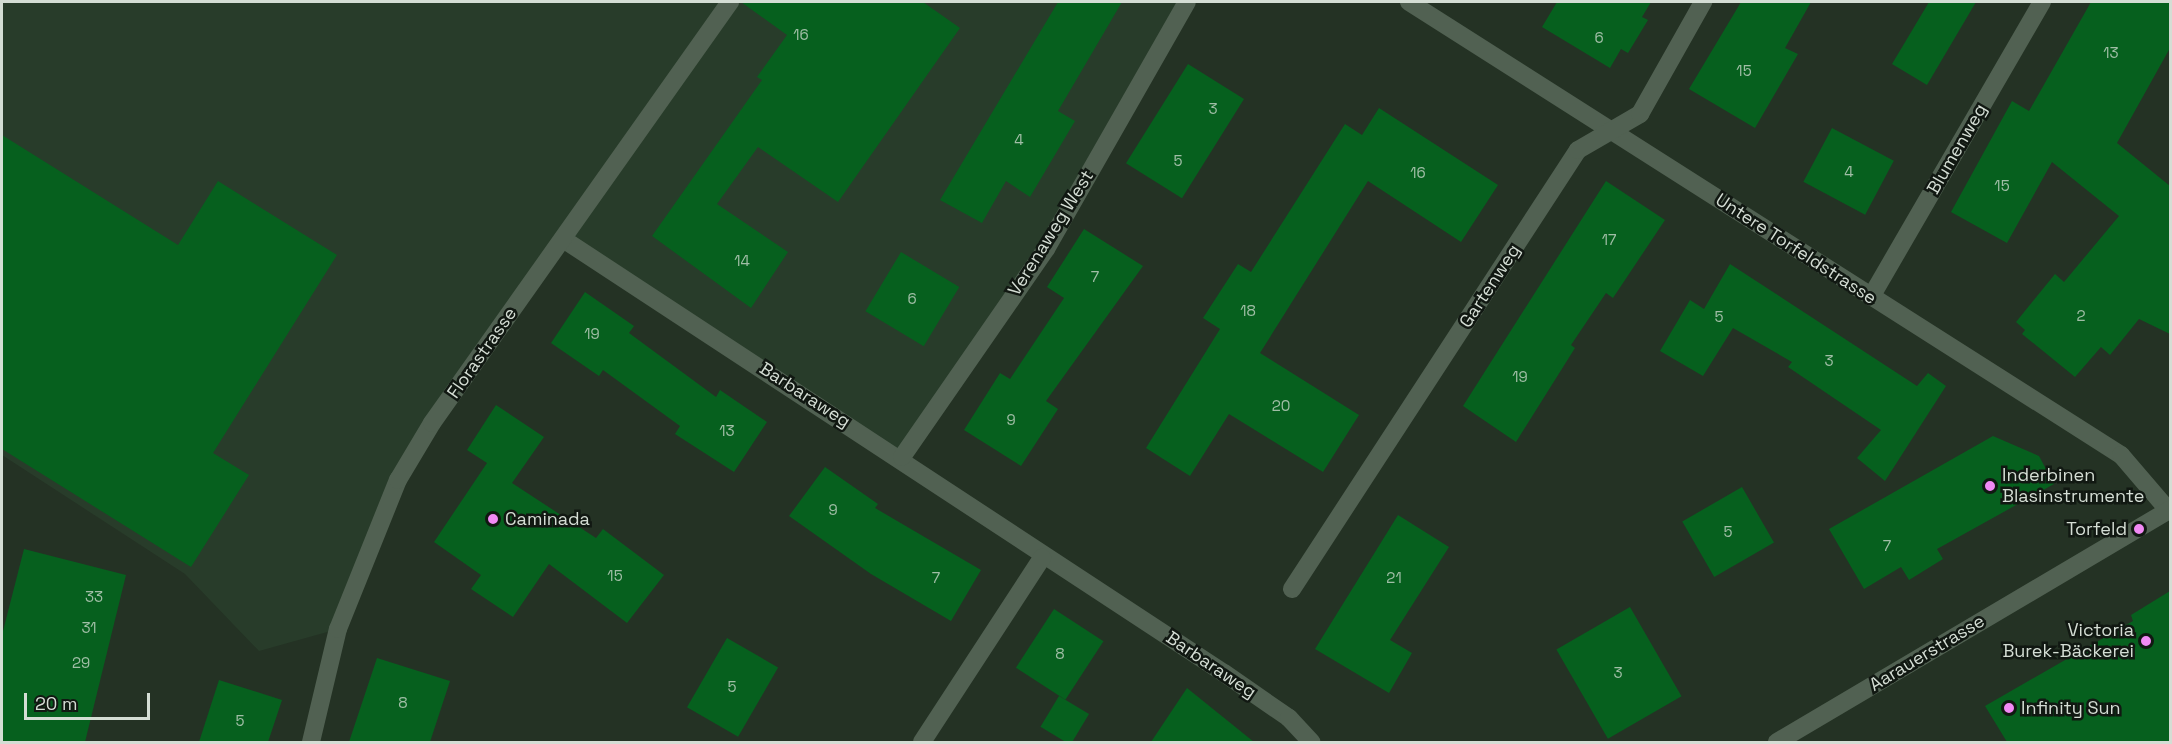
<!DOCTYPE html>
<html>
<head>
<meta charset="utf-8">
<style>
	body { margin:0 }
	#map { position:relative; width:2172px; height:744px; overflow:hidden; background:#243224; font-family:"Space Grotesk",sans-serif }
	div>[style] { position:absolute }
	.built>* { inset:0; background:#283c2a }
	.building>* { inset:0; background:#06601e; transform-origin:0 0 }
	.minor>* { height:18px; margin:-9px; padding:0 9px; transform-origin:9px; border-radius:9px; background:#516152 }
	.secondary>* { height:18px; margin:-9px; padding:0 9px; transform-origin:9px; border-radius:9px; background:#516152 }
	.dots>* { width:16px; height:16px; translate:-50% -50%; box-sizing:border-box; border:3px solid #111812; border-radius:50% }
	span { translate:-50% -50%; white-space:nowrap; text-align:center; line-height:1.15; -webkit-text-stroke:5px #111812; paint-order:stroke }
	.number-label { font-size:15px; color:#a0bea6 }
	.number-label span { -webkit-text-stroke-width:0 }
	.street-label { font-size:18px; color:#d4ddd4 }
	.poi-label { font-size:18px; color:#d4ddd4 }
	.left { translate:0 -50%; text-align:left }
	.right { translate:-100% -50%; text-align:right }
	.frame { position:absolute; inset:0; border:3px solid #d4ddd4; pointer-events:none }
	.scale { position:absolute; left:24px; top:693px; width:126px; height:27px; box-sizing:border-box; border:3px solid #d4ddd4; border-top:0; padding-left:8px; font-size:18px; line-height:21px; white-space:nowrap; color:#d4ddd4; -webkit-text-stroke:4px #111812; paint-order:stroke }
</style>
</head>
<body>
<div id="map">
	<div class="built">
		<div style="clip-path:polygon(2px 2px,1188px 2px,1046px 249px,902px 457px,563px 239px,432px 423px,338px 629px,259px 651px,185px 574px,2px 455px)"></div>
	</div>
	<div class="building">
		<div style="clip-path:polygon(741px 2px,923px 2px,960px 28px,838px 202px,758px 147px,717px 204px,788px 252px,751px 308px,652px 236px,762px 80px,757px 77px,787px 35px)"></div>
		<div style="clip-path:polygon(1058px 2px,1122px 2px,1058px 111px,1075px 121px,1030px 197px,1006px 181px,982px 223px,940px 200px)"></div>
		<div style="clip-path:polygon(1557px 2px,1651px 2px,1642px 17px,1648px 20px,1628px 53px,1621px 49px,1610px 68px,1542px 27px)"></div>
		<div style="clip-path:polygon(1741px 2px,1811px 2px,1785px 48px,1798px 54px,1755px 128px,1689px 89px)"></div>
		<div style="clip-path:polygon(1929px 2px,1976px 2px,1927px 85px,1892px 64px)"></div>
		<div style="clip-path:polygon(2091px 2px,2170px 2px,2170px 48px,2117px 143px,2170px 186px,2170px 334px,2139px 319px,2110px 355px,2101px 347px,2075px 377px,2022px 334px,2025px 330px,2016px 322px,2055px 274px,2064px 282px,2119px 216px,2052px 162px,2007px 243px,1951px 212px,2012px 101px,2029px 111px)"></div>
		<div style="left:1188px;top:64px;width:66px;height:117px;rotate:32deg"></div>
		<div style="clip-path:polygon(1379px 108px,1498px 185px,1461px 242px,1368px 181px,1260px 353px,1359px 415px,1323px 472px,1229px 414px,1190px 476px,1146px 448px,1220px 329px,1203px 318px,1238px 264px,1251px 272px,1345px 124px,1362px 135px)"></div>
		<div style="left:1832px;top:128px;width:70px;height:61px;rotate:28deg"></div>
		<div style="clip-path:polygon(2px 135px,178px 245px,218px 181px,337px 255px,213px 453px,249px 475px,191px 567px,2px 449px)"></div>
		<div style="clip-path:polygon(1606px 181px,1665px 220px,1613px 298px,1606px 293px,1571px 345px,1575px 348px,1516px 442px,1463px 406px)"></div>
		<div style="clip-path:polygon(1084px 229px,1143px 266px,1046px 401px,1058px 409px,1021px 466px,964px 430px,1000px 373px,1010px 379px,1064px 298px,1047px 287px)"></div>
		<div style="left:901px;top:252px;width:68px;height:69px;rotate:31deg"></div>
		<div style="clip-path:polygon(1730px 264px,1917px 386px,1928px 373px,1946px 386px,1885px 481px,1857px 458px,1881px 430px,1788px 367px,1792px 362px,1733px 328px,1703px 376px,1660px 351px,1690px 300px,1704px 309px)"></div>
		<div style="clip-path:polygon(585px 292px,634px 326px,629px 333px,716px 397px,720px 390px,767px 422px,734px 472px,675px 434px,680px 426px,603px 370px,599px 376px,551px 343px)"></div>
		<div style="clip-path:polygon(496px 405px,544px 437px,512px 483px,596px 538px,603px 529px,664px 575px,627px 623px,549px 564px,513px 617px,471px 589px,481px 575px,434px 542px,487px 463px,467px 450px)"></div>
		<div style="clip-path:polygon(1993px 436px,2039px 456px,2054px 484px,1937px 549px,1943px 559px,1909px 580px,1901px 567px,1864px 589px,1829px 529px)"></div>
		<div style="clip-path:polygon(825px 467px,878px 504px,875px 508px,981px 570px,951px 621px,871px 574px,789px 516px)"></div>
		<div style="left:1742px;top:487px;width:64px;height:69px;rotate:60deg"></div>
		<div style="clip-path:polygon(1398px 515px,1449px 547px,1390px 640px,1412px 653px,1389px 693px,1315px 649px)"></div>
		<div style="clip-path:polygon(24px 549px,126px 575px,85px 742px,2px 742px,2px 635px)"></div>
		<div style="clip-path:polygon(2170px 591px,2170px 742px,2007px 742px,1985px 706px,2133px 621px,2131px 615px)"></div>
		<div style="left:1630px;top:607px;width:103px;height:85px;rotate:60deg"></div>
		<div style="left:1054px;top:609px;width:59px;height:70px;rotate:33deg"></div>
		<div style="left:727px;top:638px;width:59px;height:80px;rotate:30deg"></div>
		<div style="clip-path:polygon(377px 658px,450px 681px,430px 742px,349px 742px)"></div>
		<div style="clip-path:polygon(219px 680px,282px 700px,268px 742px,199px 742px)"></div>
		<div style="clip-path:polygon(1187px 688px,1254px 742px,1151px 742px)"></div>
		<div style="left:1059px;top:696px;width:35px;height:36px;rotate:31deg"></div>
	</div>
	<div class="minor">
		<div style="left:1409px;top:2px;width:844px;rotate:32.47deg"></div>
		<div style="left:2121px;top:455px;width:74px;rotate:49.4deg"></div>
		<div style="left:563px;top:239px;width:791px;rotate:33.29deg"></div>
		<div style="left:1224px;top:673px;width:79px;rotate:34.7deg"></div>
		<div style="left:1289px;top:718px;width:33px;rotate:47deg"></div>
		<div style="left:1871px;top:297px;width:341px;rotate:-59.9deg"></div>
		<div style="left:902px;top:457px;width:253px;rotate:-55.3deg"></div>
		<div style="left:1046px;top:249px;width:284px;rotate:-60.3deg"></div>
		<div style="left:1292px;top:589px;width:524px;rotate:-56.92deg"></div>
		<div style="left:1578px;top:150px;width:72px;rotate:-30.1deg"></div>
		<div style="left:1640px;top:114px;width:129px;rotate:-60.6deg"></div>
		<div style="left:311px;top:742px;width:116px;rotate:-76.6deg"></div>
		<div style="left:338px;top:629px;width:161px;rotate:-68.1deg"></div>
		<div style="left:398px;top:480px;width:66px;rotate:-59.2deg"></div>
		<div style="left:432px;top:423px;width:516px;rotate:-54.71deg"></div>
		<div style="left:922px;top:742px;width:220px;rotate:-56.9deg"></div>
	</div>
	<div class="secondary">
		<div style="left:1777px;top:742px;width:456px;rotate:-30.6deg"></div>
	</div>
	<div class="dots">
		<div style="left:1990px;top:486px;background:#f18af4"></div>
		<div style="left:493px;top:519px;background:#f18af4"></div>
		<div style="left:2139px;top:529px;background:#f18af4"></div>
		<div style="left:2146px;top:641px;background:#f18af4"></div>
		<div style="left:2009px;top:708px;background:#f18af4"></div>
	</div>
	<div class="number-label">
		<span style="left:801px;top:35px">16</span>
		<span style="left:1599px;top:38px">6</span>
		<span style="left:2111px;top:53px">13</span>
		<span style="left:1744px;top:71px">15</span>
		<span style="left:1213px;top:109px">3</span>
		<span style="left:1019px;top:140px">4</span>
		<span style="left:1178px;top:161px">5</span>
		<span style="left:1849px;top:172px">4</span>
		<span style="left:1418px;top:173px">16</span>
		<span style="left:2002px;top:186px">15</span>
		<span style="left:1609px;top:240px">17</span>
		<span style="left:742px;top:261px">14</span>
		<span style="left:1095px;top:277px">7</span>
		<span style="left:912px;top:299px">6</span>
		<span style="left:1248px;top:311px">18</span>
		<span style="left:2081px;top:316px">2</span>
		<span style="left:1719px;top:317px">5</span>
		<span style="left:592px;top:334px">19</span>
		<span style="left:1829px;top:361px">3</span>
		<span style="left:1520px;top:377px">19</span>
		<span style="left:1281px;top:406px">20</span>
		<span style="left:1011px;top:420px">9</span>
		<span style="left:727px;top:431px">13</span>
		<span style="left:833px;top:510px">9</span>
		<span style="left:1728px;top:532px">5</span>
		<span style="left:1887px;top:546px">7</span>
		<span style="left:615px;top:576px">15</span>
		<span style="left:936px;top:578px">7</span>
		<span style="left:1394px;top:578px">21</span>
		<span style="left:94px;top:597px">33</span>
		<span style="left:89px;top:628px">31</span>
		<span style="left:1060px;top:654px">8</span>
		<span style="left:81px;top:663px">29</span>
		<span style="left:1618px;top:673px">3</span>
		<span style="left:732px;top:687px">5</span>
		<span style="left:403px;top:703px">8</span>
		<span style="left:240px;top:721px">5</span>
	</div>
	<div class="street-label">
		<span style="left:1957px;top:149px;rotate:-60deg">Blumenweg</span>
		<span style="left:1051px;top:233px;rotate:-58deg">Verenaweg West</span>
		<span style="left:1796px;top:249px;rotate:33deg">Untere Torfeldstrasse</span>
		<span style="left:1490px;top:286px;rotate:-57deg">Gartenweg</span>
		<span style="left:482px;top:353px;rotate:-55deg">Florastrasse</span>
		<span style="left:805px;top:395px;rotate:33deg">Barbaraweg</span>
		<span style="left:1927px;top:653px;rotate:-31deg">Aarauerstrasse</span>
		<span style="left:1211px;top:665px;rotate:34deg">Barbaraweg</span>
	</div>
	<div class="poi-label">
		<span class="left" style="left:2002px;top:486px">Inderbinen<br>Blasinstrumente</span>
		<span class="left" style="left:505px;top:519px">Caminada</span>
		<span class="right" style="left:2127px;top:529px">Torfeld</span>
		<span class="right" style="left:2134px;top:641px">Victoria<br>Burek-Bäckerei</span>
		<span class="left" style="left:2021px;top:708px">Infinity Sun</span>
	</div>
	<div class="frame"></div>
	<div class="scale">20 m</div>
</div>
</body>
</html>
